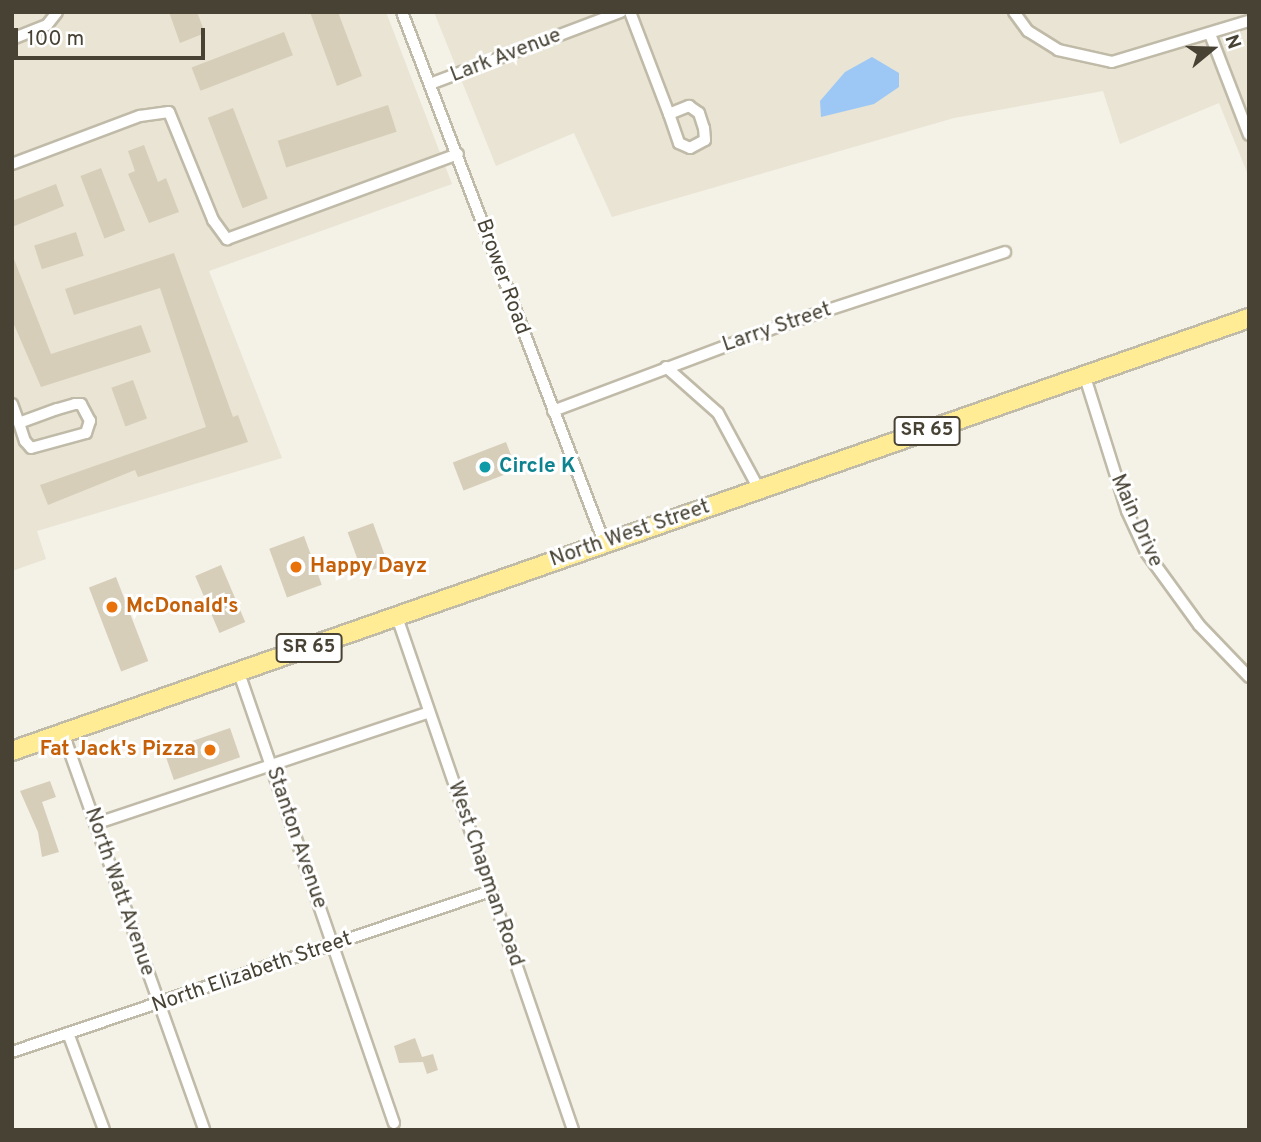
<!DOCTYPE html>
<html>
<head>
<meta charset="utf-8">
<style>
	body { margin:0 }
	#map { position:relative; width:1261px; height:1142px; overflow:hidden; background:#f4f1e6; font-family:Overpass,sans-serif }
	div>[style] { position:absolute }
	.residential>* { inset:0; background:#e9e4d3 }
	.water>* { inset:0; background:#9dc8f6 }
	.building>* { inset:0; background:#d7ceba; transform-origin:0 0 }
	.roads { filter:drop-shadow(2px 0 #c0baa8) drop-shadow(-2px 0 #c0baa8) drop-shadow(0 2px #c0baa8) drop-shadow(0 -2px #c0baa8) }
	.minor>* { height:10px; margin:-5px; padding:0 5px; transform-origin:5px; border-radius:5px; background:#fff }
	.primary>* { height:18px; margin:-9px; padding:0 9px; transform-origin:9px; border-radius:9px; background:#ffec94 }
	.dots>* { width:19px; height:19px; translate:-50% -50%; box-sizing:border-box; border:4px solid #fff; border-radius:50% }
	span { translate:-50% -50%; white-space:nowrap; text-align:center; line-height:1.15; -webkit-text-stroke:6px #fff; paint-order:stroke }
	.shield-label span { padding:2px 5px; background:#fff; border:2px solid; border-radius:5px; -webkit-text-stroke-width:0 }
	.shield-label { font-size:19px; color:#474234; font-weight:700 }
	.street-label { font-size:21px; color:#474234 }
	.culture-label { font-size:21px; color:#0d838f; font-weight:700 }
	.left { translate:0 -50%; text-align:left }
	.food-label { font-size:21px; color:#c56008; font-weight:700 }
	.right { translate:-100% -50%; text-align:right }
	.frame { position:absolute; inset:0; border:14px solid #474234; pointer-events:none }
	.north { position:absolute; left:1177px; top:14px; width:70px; height:70px; -webkit-text-stroke:5px #fff; paint-order:stroke; rotate:71deg; font-size:19px; font-weight:700; line-height:28px; text-align:center; color:#474234 }
	.north::after { content:''; display:block; margin:auto; width:24px; height:32px; background:#474234; clip-path:polygon(50% 0,100% 100%,50% 72%,0 100%) }
	.scale { position:absolute; left:14px; top:28px; width:191px; height:32px; box-sizing:border-box; border:4px solid #474234; border-top:0; padding-left:9px; font-size:21px; line-height:24px; white-space:nowrap; color:#474234; -webkit-text-stroke:5px #fff; paint-order:stroke }
</style>
</head>
<body>
<div id="map">
	<div class="residential">
		<div style="clip-path:polygon(12px 12px,386px 12px,452px 184px,209px 271px,282px 458px,37px 531px,46px 559px,12px 571px)"></div>
		<div style="clip-path:polygon(434px 12px,1249px 12px,1249px 177px,1219px 103px,1120px 144px,1103px 91px,954px 118px,612px 217px,574px 133px,496px 166px)"></div>
	</div>
	<div class="water">
		<div style="clip-path:polygon(872px 57px,899px 73px,899px 87px,874px 104px,821px 117px,820px 101px,845px 72px)"></div>
	</div>
	<div class="building">
		<div style="clip-path:polygon(169px 12px,197px 12px,205px 33px,180px 43px)"></div>
		<div style="clip-path:polygon(310px 12px,338px 12px,362px 76px,337px 86px)"></div>
		<div style="left:284px;top:32px;width:25px;height:99px;rotate:69deg"></div>
		<div style="left:388px;top:105px;width:28px;height:116px;rotate:72deg"></div>
		<div style="left:233px;top:108px;width:97px;height:27px;rotate:69deg"></div>
		<div style="clip-path:polygon(144px 145px,158px 182px,166px 178px,179px 212px,149px 223px,128px 174px,135px 171px,128px 151px)"></div>
		<div style="left:101px;top:168px;width:67px;height:22px;rotate:69deg"></div>
		<div style="clip-path:polygon(56px 184px,64px 206px,12px 227px,12px 201px)"></div>
		<div style="left:76px;top:232px;width:25px;height:44px;rotate:72deg"></div>
		<div style="clip-path:polygon(174px 253px,233px 417px,238px 415px,248px 442px,138px 477px,135px 470px,48px 505px,40px 485px,206px 427px,160px 288px,74px 315px,65px 289px)"></div>
		<div style="clip-path:polygon(12px 254px,51px 354px,141px 325px,151px 352px,41px 387px,12px 320px)"></div>
		<div style="left:133px;top:380px;width:41px;height:23px;rotate:70deg"></div>
		<div style="left:506px;top:442px;width:30px;height:57px;rotate:69deg"></div>
		<div style="left:373px;top:523px;width:44px;height:27px;rotate:70deg"></div>
		<div style="left:304px;top:536px;width:52px;height:37px;rotate:70deg"></div>
		<div style="left:221px;top:565px;width:62px;height:28px;rotate:67deg"></div>
		<div style="left:116px;top:577px;width:90px;height:29px;rotate:69deg"></div>
		<div style="left:230px;top:728px;width:31px;height:70px;rotate:71deg"></div>
		<div style="clip-path:polygon(50px 781px,56px 797px,42px 802px,59px 852px,42px 857px,38px 832px,20px 791px)"></div>
		<div style="clip-path:polygon(415px 1038px,422px 1057px,433px 1054px,438px 1070px,427px 1074px,423px 1062px,399px 1063px,394px 1046px)"></div>
	</div>
	<div class="roads">
		<div class="minor">
			<div style="left:402px;top:12px;width:567px;rotate:69.14deg"></div>
			<div style="left:630px;top:12px;width:109px;rotate:69.1deg"></div>
			<div style="left:1014px;top:12px;width:24px;rotate:54deg"></div>
			<div style="left:1028px;top:31px;width:36px;rotate:32deg"></div>
			<div style="left:1058px;top:50px;width:55px;rotate:12.5deg"></div>
			<div style="left:1112px;top:62px;width:143px;rotate:-16.7deg"></div>
			<div style="left:1210px;top:34px;width:108px;rotate:68.9deg"></div>
			<div style="left:12px;top:39px;width:38px;rotate:-22deg"></div>
			<div style="left:47px;top:25px;width:16px;rotate:-52deg"></div>
			<div style="left:430px;top:84px;width:204px;rotate:-20.7deg"></div>
			<div style="left:689px;top:106px;width:12px;rotate:35deg"></div>
			<div style="left:699px;top:113px;width:16px;rotate:72deg"></div>
			<div style="left:704px;top:128px;width:12px;rotate:85deg"></div>
			<div style="left:705px;top:140px;width:17px;rotate:152deg"></div>
			<div style="left:690px;top:148px;width:12px;rotate:-156deg"></div>
			<div style="left:679px;top:143px;width:31px;rotate:-109deg"></div>
			<div style="left:669px;top:114px;width:22px;rotate:-22deg"></div>
			<div style="left:12px;top:164px;width:137px;rotate:-20.6deg"></div>
			<div style="left:140px;top:116px;width:29px;rotate:-8deg"></div>
			<div style="left:169px;top:112px;width:117px;rotate:67.8deg"></div>
			<div style="left:213px;top:220px;width:24px;rotate:54deg"></div>
			<div style="left:227px;top:239px;width:246px;rotate:-20.2deg"></div>
			<div style="left:666px;top:367px;width:69px;rotate:41.5deg"></div>
			<div style="left:718px;top:413px;width:86px;rotate:61.7deg"></div>
			<div style="left:1085px;top:377px;width:140px;rotate:72.6deg"></div>
			<div style="left:1127px;top:511px;width:45px;rotate:65.1deg"></div>
			<div style="left:1146px;top:552px;width:90px;rotate:54deg"></div>
			<div style="left:1199px;top:625px;width:72px;rotate:46.1deg"></div>
			<div style="left:12px;top:404px;width:20px;rotate:70deg"></div>
			<div style="left:19px;top:423px;width:19px;rotate:72deg"></div>
			<div style="left:25px;top:441px;width:9px;rotate:49deg"></div>
			<div style="left:31px;top:448px;width:57px;rotate:-15.3deg"></div>
			<div style="left:86px;top:433px;width:13px;rotate:-72deg"></div>
			<div style="left:90px;top:421px;width:19px;rotate:-118deg"></div>
			<div style="left:81px;top:404px;width:6px;rotate:180deg"></div>
			<div style="left:75px;top:404px;width:19px;rotate:164deg"></div>
			<div style="left:57px;top:409px;width:40px;rotate:159.8deg"></div>
			<div style="left:553px;top:411px;width:238px;rotate:-20.6deg"></div>
			<div style="left:776px;top:327px;width:241px;rotate:-18.1deg"></div>
			<div style="left:397px;top:617px;width:542px;rotate:71.06deg"></div>
			<div style="left:239px;top:673px;width:476px;rotate:71deg"></div>
			<div style="left:63px;top:733px;width:421px;rotate:70.4deg"></div>
			<div style="left:95px;top:824px;width:352px;rotate:-18.5deg"></div>
			<div style="left:68px;top:1033px;width:103px;rotate:69.6deg"></div>
			<div style="left:12px;top:1052px;width:505px;rotate:-18.58deg"></div>
		</div>
		<div class="primary">
			<div style="left:12px;top:751px;width:1311px;rotate:-19.29deg"></div>
		</div>
	</div>
	<div class="dots">
		<div style="left:485px;top:467px;background:#0f9aa8"></div>
		<div style="left:296px;top:567px;background:#e8710a"></div>
		<div style="left:112px;top:607px;background:#e8710a"></div>
		<div style="left:210px;top:750px;background:#e8710a"></div>
	</div>
	<div class="shield-label">
		<span style="left:927px;top:431px">SR 65</span>
		<span style="left:309px;top:648px">SR 65</span>
	</div>
	<div class="street-label">
		<span style="left:506px;top:56px;rotate:-21deg">Lark Avenue</span>
		<span style="left:502px;top:277px;rotate:70deg">Brower Road</span>
		<span style="left:777px;top:328px;rotate:-19deg">Larry Street</span>
		<span style="left:1136px;top:521px;rotate:66deg">Main Drive</span>
		<span style="left:630px;top:534px;rotate:-19deg">North West Street</span>
		<span style="left:296px;top:838px;rotate:71deg">Stanton Avenue</span>
		<span style="left:485px;top:874px;rotate:71deg">West Chapman Road</span>
		<span style="left:119px;top:892px;rotate:71deg">North Watt Avenue</span>
		<span style="left:252px;top:973px;rotate:-19deg">North Elizabeth Street</span>
	</div>
	<div class="culture-label">
		<span class="left" style="left:499px;top:467px">Circle K</span>
	</div>
	<div class="food-label">
		<span class="left" style="left:310px;top:567px">Happy Dayz</span>
		<span class="left" style="left:126px;top:607px">McDonald's</span>
		<span class="right" style="left:196px;top:750px">Fat Jack's Pizza</span>
	</div>
	<div class="frame"></div>
	<div class="north">N</div>
	<div class="scale">100 m</div>
</div>
</body>
</html>
